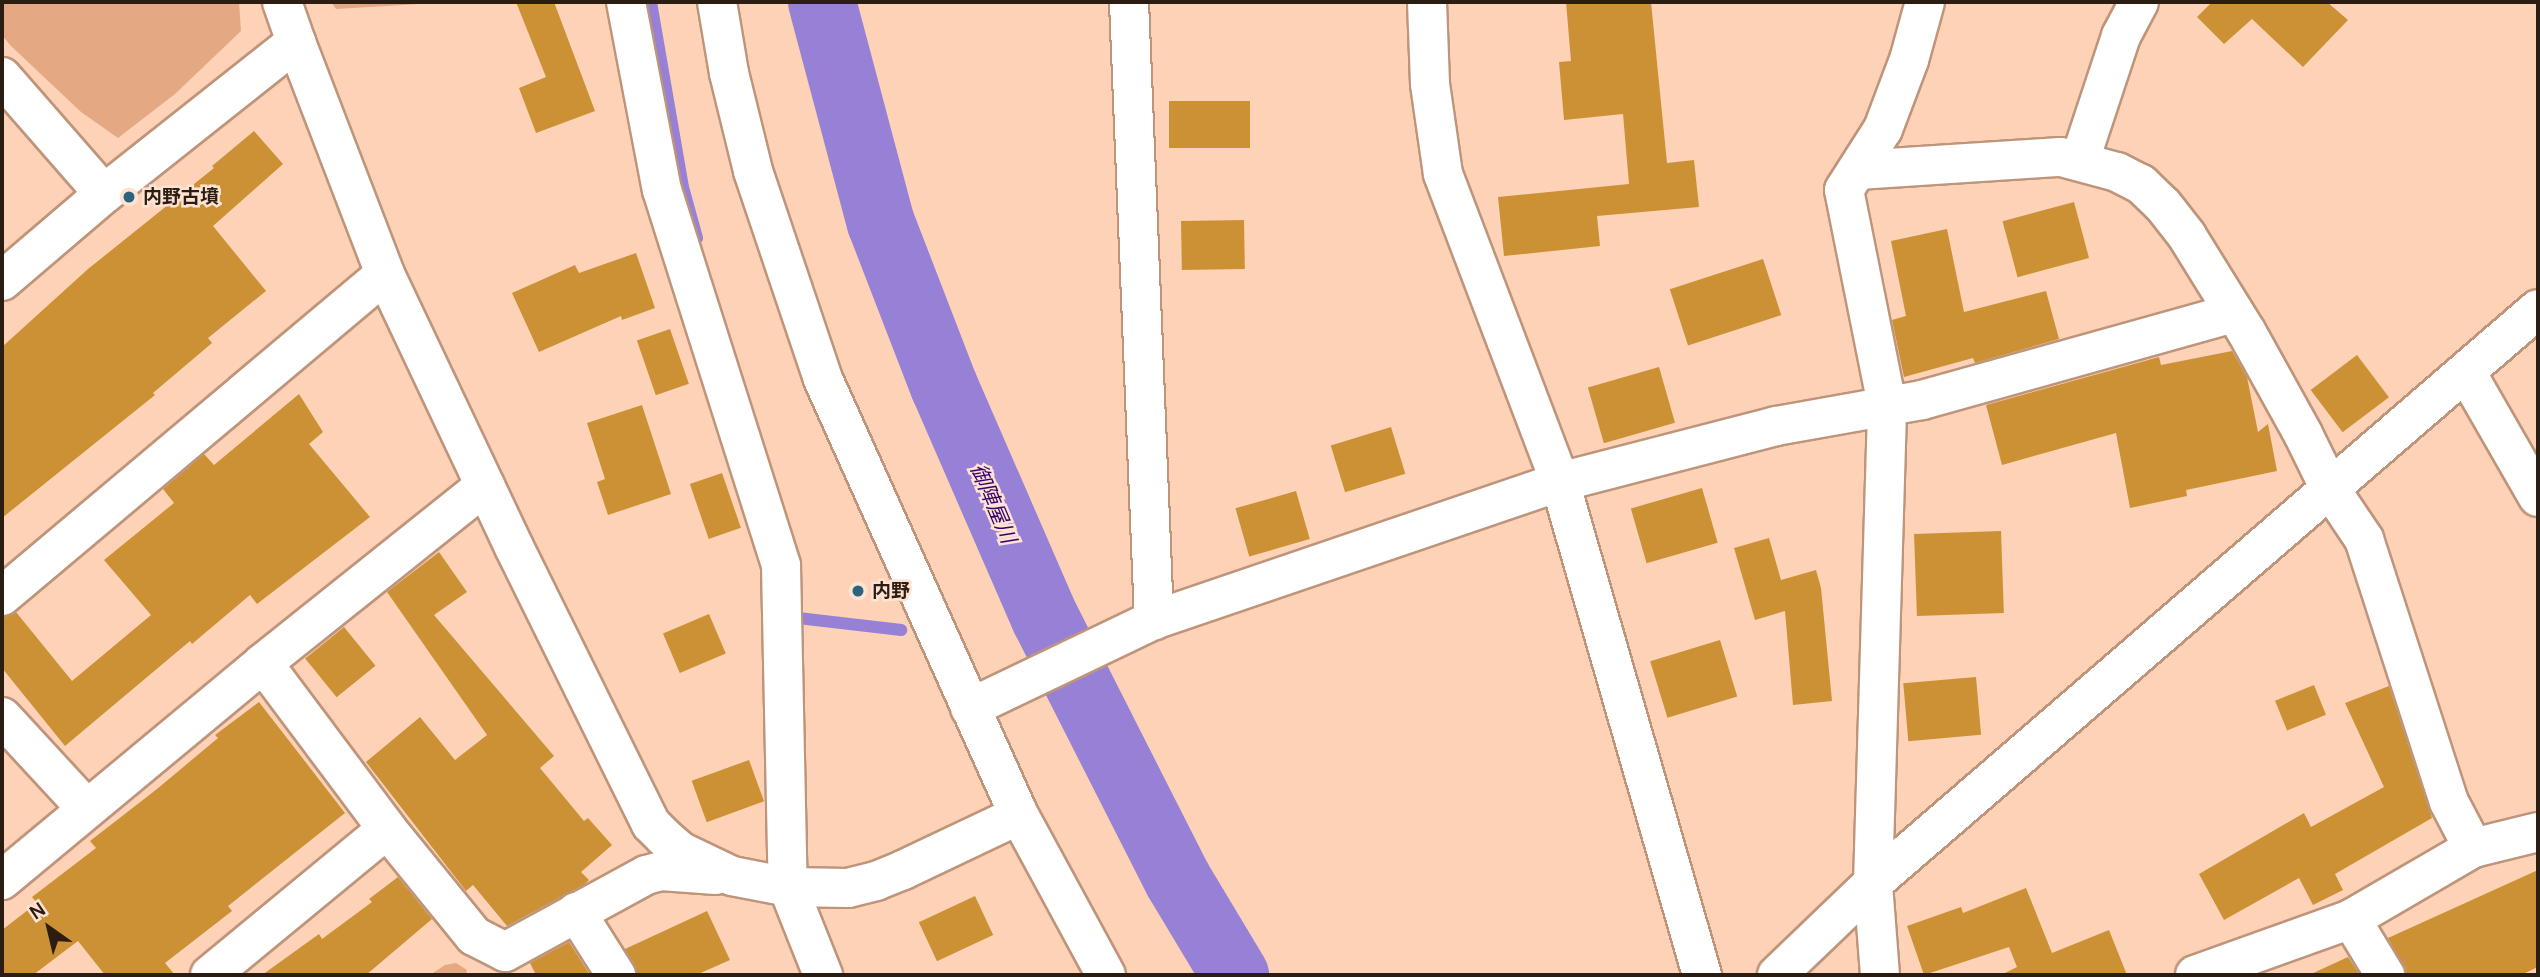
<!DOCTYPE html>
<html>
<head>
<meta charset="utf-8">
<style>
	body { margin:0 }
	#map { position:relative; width:2540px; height:977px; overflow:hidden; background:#fdd2b6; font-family:Manrope,"Noto Sans JP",sans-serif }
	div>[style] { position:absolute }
	.green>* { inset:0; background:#e4a983 }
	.stream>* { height:12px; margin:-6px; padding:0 6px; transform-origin:6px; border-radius:6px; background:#9781d7 }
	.river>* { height:68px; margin:-34px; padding:0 34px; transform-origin:34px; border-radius:34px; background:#9781d7 }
	.building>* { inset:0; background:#cd9135; transform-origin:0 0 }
	.roads { filter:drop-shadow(2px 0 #be957b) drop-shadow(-2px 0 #be957b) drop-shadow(0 2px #be957b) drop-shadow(0 -2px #be957b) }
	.minor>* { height:38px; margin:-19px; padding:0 19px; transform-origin:19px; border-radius:19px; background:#fff }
	.dots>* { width:19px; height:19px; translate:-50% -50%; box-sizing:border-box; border:4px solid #fee3d2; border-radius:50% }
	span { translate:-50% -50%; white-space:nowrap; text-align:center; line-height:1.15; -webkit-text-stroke:5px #fee3d2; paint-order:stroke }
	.poi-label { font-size:19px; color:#2c1d12; font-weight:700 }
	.left { translate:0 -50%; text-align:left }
	.water-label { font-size:21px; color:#350370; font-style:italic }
	.frame { position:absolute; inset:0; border:4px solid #2c1d12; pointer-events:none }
	.north { position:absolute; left:14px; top:893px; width:70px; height:70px; -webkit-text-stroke:5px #fee3d2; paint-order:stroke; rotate:326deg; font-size:19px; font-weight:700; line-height:28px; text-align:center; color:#2c1d12 }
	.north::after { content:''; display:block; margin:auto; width:24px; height:32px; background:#2c1d12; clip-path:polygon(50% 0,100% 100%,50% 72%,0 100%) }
</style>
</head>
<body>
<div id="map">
	<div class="green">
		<div style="clip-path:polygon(2px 2px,239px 2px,241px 31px,175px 94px,118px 138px,81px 112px,10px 45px,2px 35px)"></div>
		<div style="clip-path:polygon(331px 2px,453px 2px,336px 9px)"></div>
		<div style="clip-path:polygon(456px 963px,467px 970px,466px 975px,430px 975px,445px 965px)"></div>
	</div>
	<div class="stream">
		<div style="left:651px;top:2px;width:188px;rotate:80.2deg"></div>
		<div style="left:683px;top:187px;width:53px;rotate:74.6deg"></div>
		<div style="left:795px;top:604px;width:14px;rotate:78deg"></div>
		<div style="left:798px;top:618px;width:104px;rotate:6.6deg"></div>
	</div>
	<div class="river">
		<div style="left:822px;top:2px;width:229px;rotate:75.1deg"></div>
		<div style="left:881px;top:223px;width:175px;rotate:68.9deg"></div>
		<div style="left:944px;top:386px;width:253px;rotate:66.5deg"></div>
		<div style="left:1045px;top:618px;width:294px;rotate:63.1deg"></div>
		<div style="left:1178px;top:880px;width:111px;rotate:59deg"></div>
	</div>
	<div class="building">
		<div style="clip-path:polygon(516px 2px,554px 2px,595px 111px,536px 133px,519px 88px,546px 77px)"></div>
		<div style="clip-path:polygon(1566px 2px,1651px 2px,1667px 163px,1694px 160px,1699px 207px,1597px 216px,1600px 246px,1504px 256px,1498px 197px,1629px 184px,1623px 114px,1564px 120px,1559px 62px,1571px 61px)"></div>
		<div style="clip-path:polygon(2212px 2px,2327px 2px,2348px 20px,2303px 67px,2252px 19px,2224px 44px,2197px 17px)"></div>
		<div style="left:1250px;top:101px;width:47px;height:81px;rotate:90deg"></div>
		<div style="clip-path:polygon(254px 131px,283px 164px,213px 226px,266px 291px,208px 338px,212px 343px,153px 393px,155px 395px,2px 518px,2px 347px,88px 269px,214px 168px,212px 166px)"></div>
		<div style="left:2074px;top:202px;width:58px;height:74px;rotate:75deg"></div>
		<div style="left:1244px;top:220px;width:49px;height:63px;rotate:89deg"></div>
		<div style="clip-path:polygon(1947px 229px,1964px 312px,2046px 291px,2059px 339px,1975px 363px,1973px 358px,1904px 377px,1892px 320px,1906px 316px,1891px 241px)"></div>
		<div style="clip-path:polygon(636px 253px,655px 308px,622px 320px,621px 316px,539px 352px,512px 293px,575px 265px,579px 273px)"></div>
		<div style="left:1763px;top:259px;width:59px;height:98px;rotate:72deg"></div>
		<div style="left:670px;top:329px;width:58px;height:35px;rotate:71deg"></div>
		<div style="clip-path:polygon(2232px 351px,2247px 377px,2258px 432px,2268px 424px,2277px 471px,2186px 490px,2187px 496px,2130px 508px,2116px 433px,2002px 465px,1986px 405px,2159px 357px,2161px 365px)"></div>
		<div style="left:2357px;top:355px;width:53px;height:58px;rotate:53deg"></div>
		<div style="left:1659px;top:367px;width:58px;height:74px;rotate:74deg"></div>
		<div style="clip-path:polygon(299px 394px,323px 432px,309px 444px,370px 517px,257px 604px,250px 595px,192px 644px,190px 641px,65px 746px,2px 668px,2px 617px,16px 612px,72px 681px,151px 615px,104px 560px,174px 503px,163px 489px,204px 454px,214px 465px)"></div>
		<div style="clip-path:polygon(642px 405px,671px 494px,608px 515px,597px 482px,605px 479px,587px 423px)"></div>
		<div style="left:1391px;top:427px;width:49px;height:63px;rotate:73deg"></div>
		<div style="left:722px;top:473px;width:58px;height:34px;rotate:71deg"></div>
		<div style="left:1702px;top:488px;width:57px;height:74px;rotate:74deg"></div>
		<div style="left:1296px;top:491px;width:50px;height:63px;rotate:74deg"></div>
		<div style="left:2001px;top:531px;width:82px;height:87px;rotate:88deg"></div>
		<div style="clip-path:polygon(1769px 538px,1781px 580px,1816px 570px,1821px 588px,1832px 701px,1793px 705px,1785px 611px,1755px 620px,1734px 548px)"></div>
		<div style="clip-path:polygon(439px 552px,467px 592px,434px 615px,554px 756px,540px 768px,584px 821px,588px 818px,612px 845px,581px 872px,589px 880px,585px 884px,507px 926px,473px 885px,466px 891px,366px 762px,420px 717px,455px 760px,487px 735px,387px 592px)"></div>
		<div style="left:709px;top:614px;width:43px;height:50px;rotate:67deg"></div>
		<div style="left:344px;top:627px;width:50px;height:50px;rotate:51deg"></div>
		<div style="left:1720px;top:640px;width:59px;height:73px;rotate:73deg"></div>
		<div style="left:1976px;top:677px;width:58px;height:73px;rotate:85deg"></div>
		<div style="left:2314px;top:685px;width:32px;height:42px;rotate:68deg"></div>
		<div style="clip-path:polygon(2389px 686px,2432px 818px,2335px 874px,2343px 890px,2313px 905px,2299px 878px,2224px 920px,2199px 874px,2304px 813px,2311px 827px,2384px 787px,2345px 703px)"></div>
		<div style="clip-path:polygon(259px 702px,345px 813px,228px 906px,232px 911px,165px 963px,175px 975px,105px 975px,78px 941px,33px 975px,2px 975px,2px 930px,37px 903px,32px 897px,96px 848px,90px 841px,157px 789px,218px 738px,215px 735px)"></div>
		<div style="left:749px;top:760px;width:44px;height:61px;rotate:70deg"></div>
		<div style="clip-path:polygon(2538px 870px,2538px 967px,2521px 975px,2407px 975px,2388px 938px)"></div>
		<div style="clip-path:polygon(398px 877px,432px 919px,366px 975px,262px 975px,319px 934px,322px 939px,372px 902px,369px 899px)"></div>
		<div style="clip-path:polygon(2026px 888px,2052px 953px,2109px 930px,2127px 975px,2001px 975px,2017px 967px,2009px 947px,1924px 975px,1907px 926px,1961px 907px,1963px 913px)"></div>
		<div style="left:975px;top:896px;width:43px;height:62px;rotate:65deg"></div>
		<div style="clip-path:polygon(707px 911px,730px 960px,696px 975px,638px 975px,625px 949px)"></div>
		<div style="clip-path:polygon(569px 942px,590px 975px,536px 975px,530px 963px)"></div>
		<div style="clip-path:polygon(2348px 957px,2360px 975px,2309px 975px)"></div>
	</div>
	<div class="roads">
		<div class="minor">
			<div style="left:282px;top:2px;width:42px;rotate:70.7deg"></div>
			<div style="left:626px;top:2px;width:191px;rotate:79.2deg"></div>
			<div style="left:662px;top:190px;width:394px;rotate:72.4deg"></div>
			<div style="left:781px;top:566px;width:321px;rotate:88.8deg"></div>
			<div style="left:788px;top:887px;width:95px;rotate:68.3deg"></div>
			<div style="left:717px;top:2px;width:72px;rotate:80.4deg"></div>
			<div style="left:729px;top:73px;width:101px;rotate:76.2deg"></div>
			<div style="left:753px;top:171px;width:219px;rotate:71.4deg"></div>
			<div style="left:823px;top:379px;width:478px;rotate:65.8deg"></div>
			<div style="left:1019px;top:815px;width:182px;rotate:61.5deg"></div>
			<div style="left:1129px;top:2px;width:619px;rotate:87.68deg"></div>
			<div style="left:1427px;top:2px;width:82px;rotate:87.9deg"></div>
			<div style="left:1430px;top:84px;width:91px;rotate:81.8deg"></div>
			<div style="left:1443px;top:174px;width:329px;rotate:69.2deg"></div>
			<div style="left:1560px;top:482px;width:513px;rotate:73.93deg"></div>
			<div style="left:2px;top:77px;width:155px;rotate:48.9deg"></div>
			<div style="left:2080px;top:160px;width:131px;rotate:-71.7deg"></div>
			<div style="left:2121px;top:36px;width:38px;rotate:-62deg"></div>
			<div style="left:1858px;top:170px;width:203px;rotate:-3.7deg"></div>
			<div style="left:2061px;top:157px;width:58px;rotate:15deg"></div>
			<div style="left:2117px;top:172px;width:27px;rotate:27deg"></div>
			<div style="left:2141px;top:184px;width:30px;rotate:44deg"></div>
			<div style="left:2163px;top:205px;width:39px;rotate:52deg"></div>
			<div style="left:2187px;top:236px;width:112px;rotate:58.2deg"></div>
			<div style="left:2246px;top:331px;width:118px;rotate:61deg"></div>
			<div style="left:2303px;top:434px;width:59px;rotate:63.9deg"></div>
			<div style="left:2329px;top:487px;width:63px;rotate:56.1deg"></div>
			<div style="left:2364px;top:539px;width:276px;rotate:72.1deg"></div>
			<div style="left:2449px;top:802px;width:52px;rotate:62.4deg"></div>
			<div style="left:2px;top:281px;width:134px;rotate:-40.5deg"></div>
			<div style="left:104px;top:194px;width:245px;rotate:-38.4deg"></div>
			<div style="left:296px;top:42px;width:248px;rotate:69deg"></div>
			<div style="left:385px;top:274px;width:302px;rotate:64.7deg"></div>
			<div style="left:514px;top:547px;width:309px;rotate:63.7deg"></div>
			<div style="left:651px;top:824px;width:18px;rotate:45deg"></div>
			<div style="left:664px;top:837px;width:21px;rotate:41deg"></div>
			<div style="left:680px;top:851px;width:58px;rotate:25.7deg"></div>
			<div style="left:732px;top:876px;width:57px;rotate:11.1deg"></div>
			<div style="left:788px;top:887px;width:60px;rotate:1deg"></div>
			<div style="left:848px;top:888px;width:29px;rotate:-14deg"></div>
			<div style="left:876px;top:881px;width:29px;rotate:-22deg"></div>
			<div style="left:903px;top:870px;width:128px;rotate:-25.4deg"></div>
			<div style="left:2466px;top:372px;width:144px;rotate:60.1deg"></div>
			<div style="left:2px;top:596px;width:500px;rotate:-40.05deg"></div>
			<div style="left:263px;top:663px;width:207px;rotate:53.2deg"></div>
			<div style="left:387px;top:829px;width:138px;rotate:50.9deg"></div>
			<div style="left:474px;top:936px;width:35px;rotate:27deg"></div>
			<div style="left:505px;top:952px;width:161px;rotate:-28.6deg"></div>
			<div style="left:646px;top:875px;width:16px;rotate:-15deg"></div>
			<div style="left:661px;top:871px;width:55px;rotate:4.2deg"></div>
			<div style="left:970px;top:708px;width:204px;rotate:-25.6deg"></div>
			<div style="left:1154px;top:620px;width:429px;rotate:-18.8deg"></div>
			<div style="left:1560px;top:482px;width:223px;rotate:-14.5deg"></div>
			<div style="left:1776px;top:426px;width:148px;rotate:-10.1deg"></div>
			<div style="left:1922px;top:400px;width:324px;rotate:-15.6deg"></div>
			<div style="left:2px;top:717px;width:125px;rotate:47.3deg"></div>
			<div style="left:2px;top:880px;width:339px;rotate:-39.7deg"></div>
			<div style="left:263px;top:663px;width:284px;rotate:-38.6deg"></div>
			<div style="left:576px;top:912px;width:75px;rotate:57.6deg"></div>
			<div style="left:2351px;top:919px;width:66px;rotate:58.7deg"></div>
			<div style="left:210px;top:975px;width:229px;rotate:-39.5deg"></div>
			<div style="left:1777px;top:975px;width:133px;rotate:-43.8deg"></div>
			<div style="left:1873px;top:883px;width:878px;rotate:-40.8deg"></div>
			<div style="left:1880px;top:975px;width:92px;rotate:-94.4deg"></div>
			<div style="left:1873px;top:883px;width:478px;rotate:-88.3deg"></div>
			<div style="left:1887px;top:405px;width:219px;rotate:-101.3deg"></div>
			<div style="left:1844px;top:190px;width:72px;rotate:-57.4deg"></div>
			<div style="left:1883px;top:129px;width:74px;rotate:-69.4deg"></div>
			<div style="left:1909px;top:60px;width:60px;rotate:-74.6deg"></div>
			<div style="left:2195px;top:975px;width:166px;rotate:-19.7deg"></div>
			<div style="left:2351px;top:919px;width:141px;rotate:-30.2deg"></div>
			<div style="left:2473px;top:848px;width:67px;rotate:-13.8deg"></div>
		</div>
	</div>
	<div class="dots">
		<div style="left:129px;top:197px;background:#2e637f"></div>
		<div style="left:858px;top:591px;background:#2e637f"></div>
	</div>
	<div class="poi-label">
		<span class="left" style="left:143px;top:197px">内野古墳</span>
		<span class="left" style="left:872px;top:591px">内野</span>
	</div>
	<div class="water-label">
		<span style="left:994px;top:503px;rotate:67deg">御陣屋川</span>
	</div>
	<div class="frame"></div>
	<div class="north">N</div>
</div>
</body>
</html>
